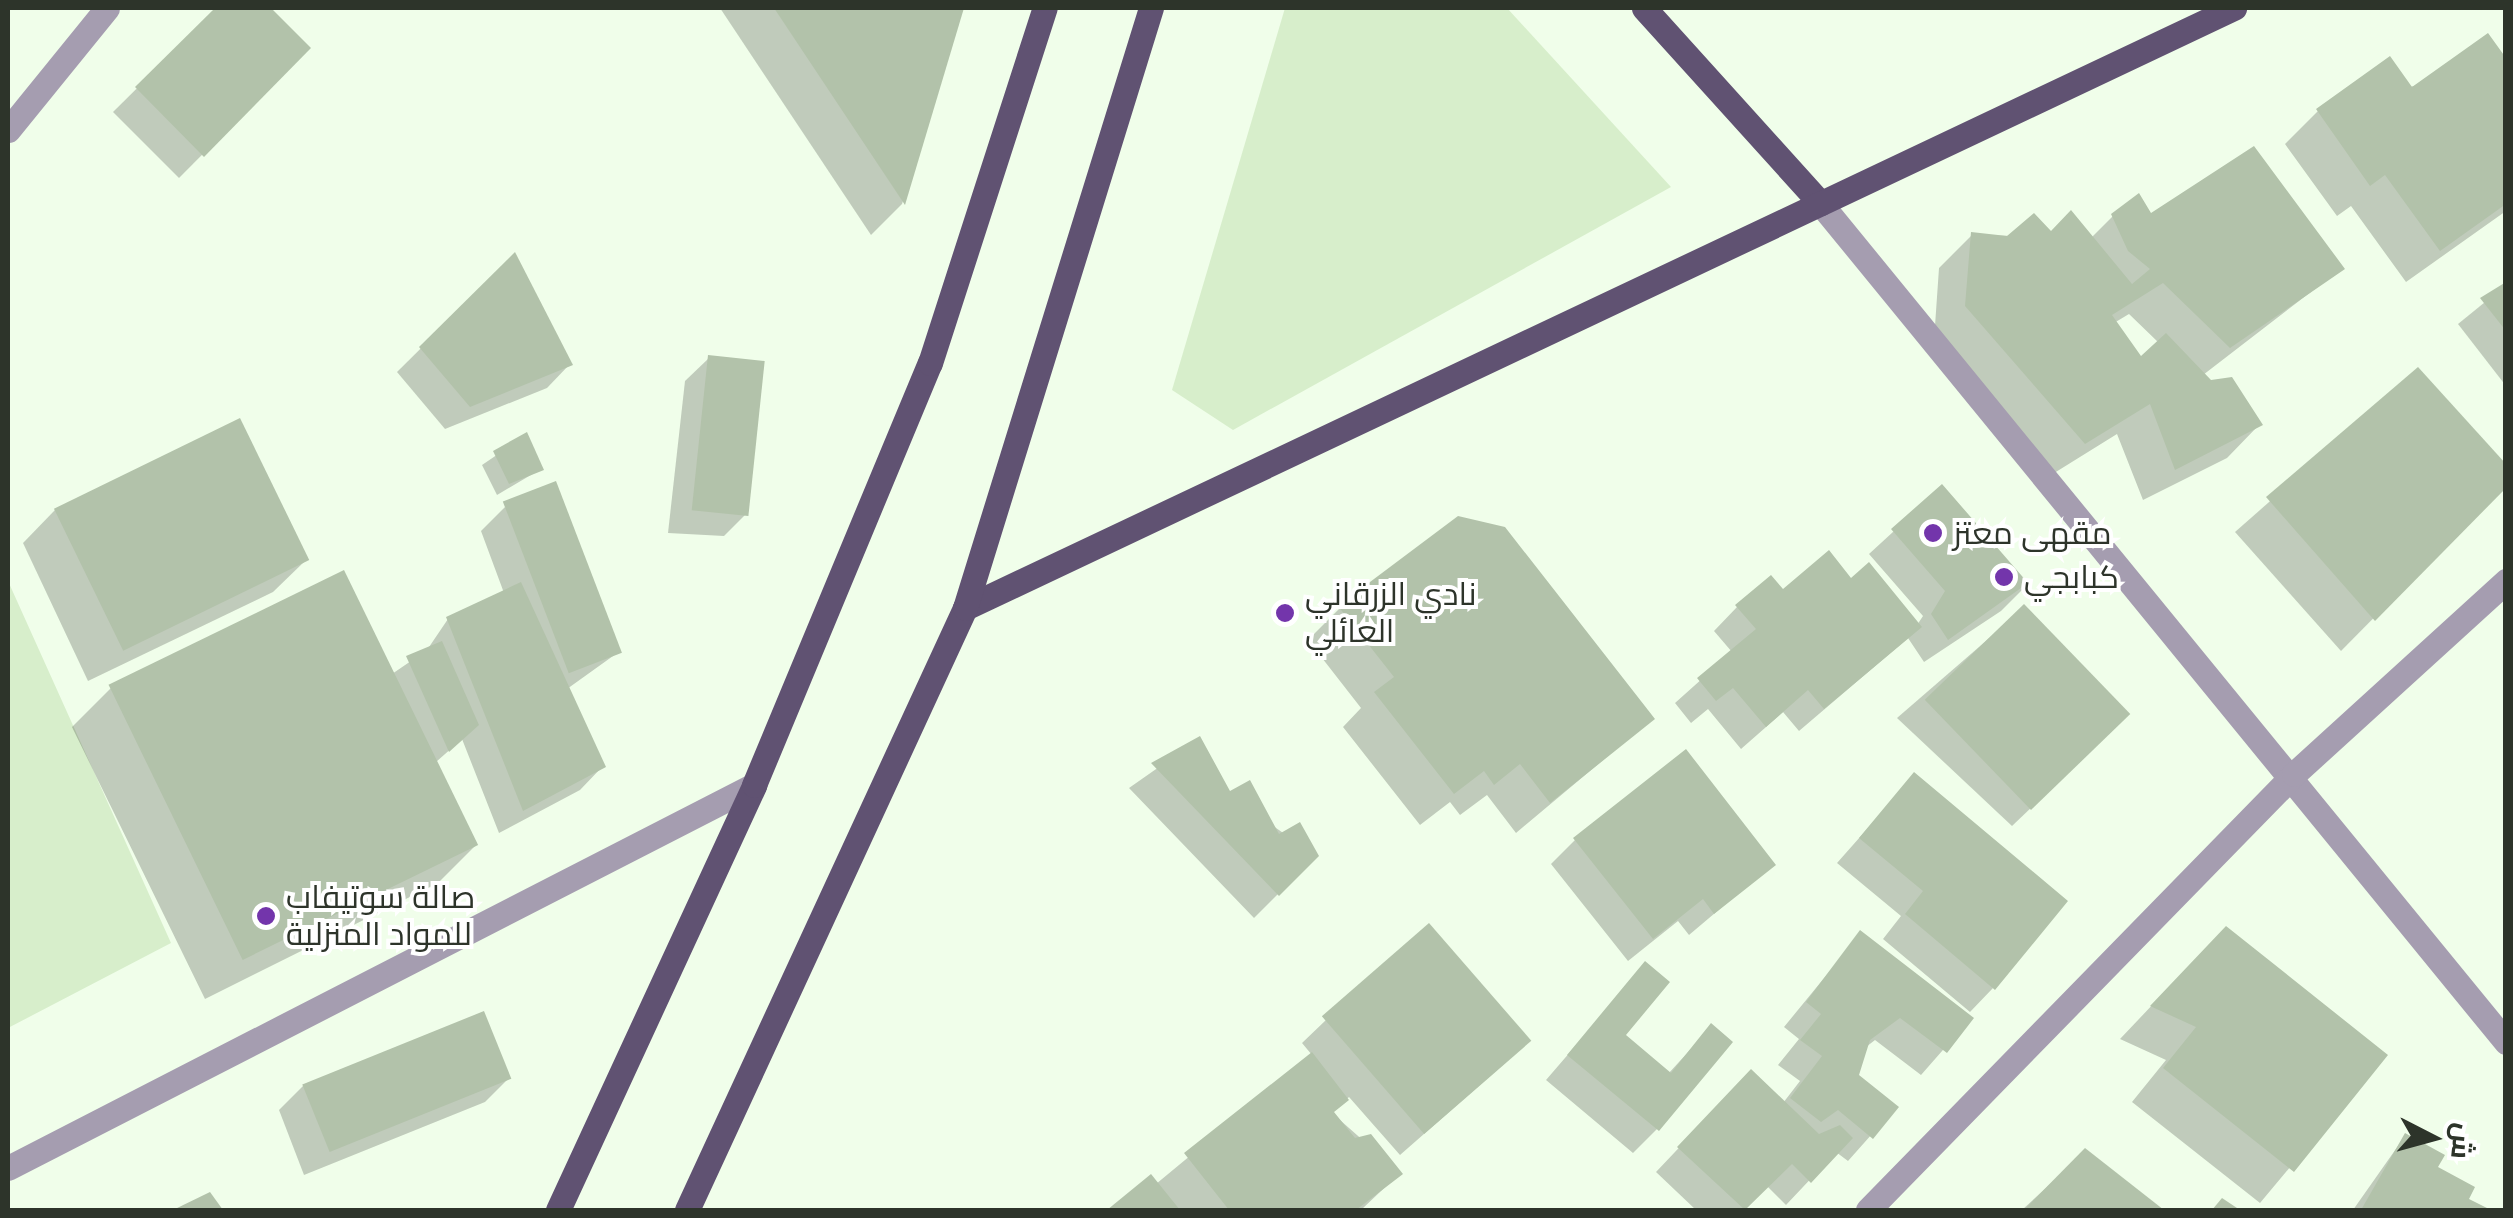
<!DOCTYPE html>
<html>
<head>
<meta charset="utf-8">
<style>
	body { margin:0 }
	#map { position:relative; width:2513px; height:1218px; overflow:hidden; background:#f0feea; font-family:"Space Grotesk",Cairo,sans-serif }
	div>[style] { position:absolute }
	.green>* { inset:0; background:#d7eecb }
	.shadow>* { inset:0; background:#0003 }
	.building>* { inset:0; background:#b2c2aa; transform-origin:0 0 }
	.minor>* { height:25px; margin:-12.5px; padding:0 12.5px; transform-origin:12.5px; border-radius:12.5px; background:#a59db0 }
	.major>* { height:25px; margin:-12.5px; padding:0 12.5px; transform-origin:12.5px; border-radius:12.5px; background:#605272 }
	.dots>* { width:28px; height:28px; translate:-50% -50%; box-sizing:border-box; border:5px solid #fff; border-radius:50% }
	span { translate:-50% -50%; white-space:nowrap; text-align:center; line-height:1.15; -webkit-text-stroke:8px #fff; paint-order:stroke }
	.poi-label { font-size:32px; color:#2d342a }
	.left { translate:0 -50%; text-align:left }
	.frame { position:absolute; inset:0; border:10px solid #2d342a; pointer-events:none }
	.north { position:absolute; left:2383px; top:1088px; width:100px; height:100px; -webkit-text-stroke:8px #fff; paint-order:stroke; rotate:96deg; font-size:28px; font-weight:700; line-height:40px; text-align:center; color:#2d342a }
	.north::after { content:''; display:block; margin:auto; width:35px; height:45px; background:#2d342a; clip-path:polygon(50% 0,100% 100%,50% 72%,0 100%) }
</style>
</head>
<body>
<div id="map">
	<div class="green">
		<div style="clip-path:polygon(1285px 8px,1507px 8px,1671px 187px,1233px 430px,1172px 390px)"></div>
		<div style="clip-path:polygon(8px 581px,171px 943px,8px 1028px,8px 580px)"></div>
	</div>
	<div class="shadow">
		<div style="clip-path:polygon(218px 8px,268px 8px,308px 48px,179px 178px,113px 112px)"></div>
		<div style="clip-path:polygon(720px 8px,962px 8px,902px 204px,871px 235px)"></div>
		<div style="clip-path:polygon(2506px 62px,2506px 211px,2406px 282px,2351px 206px,2337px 216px,2285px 144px,2318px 111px)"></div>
		<div style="clip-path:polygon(evenodd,2113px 216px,2150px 216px,2342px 268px,2203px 375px,2259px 425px,2227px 458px,2143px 500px,2117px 434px,2051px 475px,1934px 340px,1939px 268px,1972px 235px,2091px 238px,2113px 216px,2129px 314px,2159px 343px,2140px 360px,2114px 323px,2129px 314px)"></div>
		<div style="clip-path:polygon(514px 256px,570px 364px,547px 388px,445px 429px,397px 372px)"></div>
		<div style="clip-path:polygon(2506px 285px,2506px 386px,2458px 324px)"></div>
		<div style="clip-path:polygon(709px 358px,748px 512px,724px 536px,668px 533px,685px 381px)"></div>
		<div style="clip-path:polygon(2418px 371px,2506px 484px,2341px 651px,2235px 532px)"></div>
		<div style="clip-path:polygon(526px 435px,541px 469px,497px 495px,482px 465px)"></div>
		<div style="clip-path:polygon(1942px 487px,2025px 587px,2001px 611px,1924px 662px,1908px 638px,1799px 731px,1783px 712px,1741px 749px,1708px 709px,1691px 723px,1675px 703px,1732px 652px,1714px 631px,1737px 607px,1850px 582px,1917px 625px,1923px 616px,1869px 554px)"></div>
		<div style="clip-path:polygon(505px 507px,620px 651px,567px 689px,603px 766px,580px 790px,499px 833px,462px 739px,436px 762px,477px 844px,438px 883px,205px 999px,72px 727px,111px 688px,392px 674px,427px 650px,448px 619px,504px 593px,481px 531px)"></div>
		<div style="clip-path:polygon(55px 510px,306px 560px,273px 592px,88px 681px,23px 543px)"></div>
		<div style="clip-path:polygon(1340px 608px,1652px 719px,1516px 833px,1487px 795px,1460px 815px,1450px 802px,1420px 825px,1343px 727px,1361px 708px,1308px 640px)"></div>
		<div style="clip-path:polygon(2024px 608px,2103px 739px,2012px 826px,1897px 718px)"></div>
		<div style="clip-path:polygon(1199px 739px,1229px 795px,1316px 856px,1254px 918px,1129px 788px)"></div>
		<div style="clip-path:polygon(1914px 776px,1993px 988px,1970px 1012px,1883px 939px,1901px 916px,1837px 863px)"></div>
		<div style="clip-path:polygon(1575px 840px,1773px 864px,1689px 935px,1678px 921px,1628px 961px,1551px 864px)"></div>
		<div style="clip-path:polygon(1861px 933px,1971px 1018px,1921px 1075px,1875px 1040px,1866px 1047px,1857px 1076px,1896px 1107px,1848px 1161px,1836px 1152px,1786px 1205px,1767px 1186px,1744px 1210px,1696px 1210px,1656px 1172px,1728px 1096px,1783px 1103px,1800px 1081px,1778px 1065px,1799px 1039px,1784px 1027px)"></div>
		<div style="clip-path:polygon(2193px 962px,2384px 1055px,2260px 1203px,2132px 1102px,2166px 1060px,2120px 1039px)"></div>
		<div style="clip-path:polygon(1646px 964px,1622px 1035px,1668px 1074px,1711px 1027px,1657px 1129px,1633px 1153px,1546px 1080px)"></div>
		<div style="clip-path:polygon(1326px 1020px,1505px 1063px,1400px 1155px,1349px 1097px,1332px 1113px,1400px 1173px,1361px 1210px,1111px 1210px,1150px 1178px,1156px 1184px,1312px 1055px,1302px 1043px)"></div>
		<div style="clip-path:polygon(509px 1078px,485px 1102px,304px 1175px,279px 1110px,303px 1086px)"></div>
		<div style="clip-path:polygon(2405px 1136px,2466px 1200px,2486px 1210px,2353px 1210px)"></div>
		<div style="clip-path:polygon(2085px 1152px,2160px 1210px,2022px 1210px)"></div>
	</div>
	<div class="building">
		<div style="clip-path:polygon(215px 8px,271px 8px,311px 48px,204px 157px,135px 87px)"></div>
		<div style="clip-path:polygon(774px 8px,964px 8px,905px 205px)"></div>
		<div style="clip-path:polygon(2488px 33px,2506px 58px,2506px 204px,2440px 251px,2385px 175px,2370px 186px,2316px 109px,2390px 56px,2412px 87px)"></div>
		<div style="clip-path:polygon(2254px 146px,2345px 269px,2230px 348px,2163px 283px,2112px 315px,2141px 356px,2166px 333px,2211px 380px,2232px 377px,2263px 425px,2175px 470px,2150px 404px,2085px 444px,1965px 306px,1971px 232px,2007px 236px,2034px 213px,2051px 231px,2071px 210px,2132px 284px,2150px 269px,2128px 251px,2111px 214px,2139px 193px,2151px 213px)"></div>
		<div style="clip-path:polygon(515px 252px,573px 365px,470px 407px,419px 347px)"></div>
		<div style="clip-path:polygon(2506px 282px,2506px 331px,2480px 298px)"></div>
		<div style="left:708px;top:355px;width:57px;height:156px;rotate:6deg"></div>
		<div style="clip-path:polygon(2418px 367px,2506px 464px,2506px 488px,2375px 621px,2266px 497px)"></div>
		<div style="left:240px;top:418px;width:158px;height:207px;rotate:64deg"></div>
		<div style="clip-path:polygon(527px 432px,544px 470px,509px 484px,493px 451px)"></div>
		<div style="left:556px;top:481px;width:184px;height:57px;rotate:69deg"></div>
		<div style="clip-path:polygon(1942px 484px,2028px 583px,1948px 640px,1931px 614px,1945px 591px,1891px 529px)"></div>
		<div style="clip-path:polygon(1458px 516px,1505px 527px,1655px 719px,1550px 803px,1520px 764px,1494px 785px,1484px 771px,1454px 794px,1374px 692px,1394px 677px,1338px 606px)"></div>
		<div style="clip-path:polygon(1829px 550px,1851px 578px,1869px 562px,1922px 627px,1824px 709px,1808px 690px,1766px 727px,1733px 688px,1716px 701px,1697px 678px,1756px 629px,1735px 605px,1771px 575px,1783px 589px)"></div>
		<div style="left:344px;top:570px;width:306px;height:262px;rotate:64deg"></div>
		<div style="clip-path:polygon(521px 582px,606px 767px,523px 811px,446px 617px)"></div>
		<div style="left:2024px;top:604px;width:153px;height:138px;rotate:46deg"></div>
		<div style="clip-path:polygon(442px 641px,479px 725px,449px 752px,406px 656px)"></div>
		<div style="clip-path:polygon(1200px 736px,1230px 791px,1250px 780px,1279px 834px,1300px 822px,1319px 856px,1279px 896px,1151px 763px)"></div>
		<div style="clip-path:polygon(1686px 749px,1776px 865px,1714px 914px,1703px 899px,1653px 939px,1573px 838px)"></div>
		<div style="clip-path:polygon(1914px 772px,2068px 901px,1995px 990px,1905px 914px,1923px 891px,1859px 838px)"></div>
		<div style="left:1429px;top:923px;width:156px;height:142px;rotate:49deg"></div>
		<div style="clip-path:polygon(2226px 926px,2388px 1055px,2294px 1172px,2163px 1068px,2196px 1027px,2150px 1006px)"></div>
		<div style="clip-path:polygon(1860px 930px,1974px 1018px,1947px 1053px,1900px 1018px,1870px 1040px,1859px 1075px,1899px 1107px,1873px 1139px,1838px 1110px,1821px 1122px,1790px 1098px,1822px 1056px,1800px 1040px,1821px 1014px,1806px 1002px)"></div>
		<div style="clip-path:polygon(1645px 961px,1670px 982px,1626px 1035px,1671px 1073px,1711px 1023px,1733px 1042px,1659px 1131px,1567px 1055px)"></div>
		<div style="left:484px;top:1011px;width:73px;height:196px;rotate:68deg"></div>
		<div style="clip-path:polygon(1312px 1052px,1349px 1100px,1334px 1112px,1355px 1138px,1371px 1134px,1403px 1174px,1356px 1210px,1229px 1210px,1184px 1153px)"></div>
		<div style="clip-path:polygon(1751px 1069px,1819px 1134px,1840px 1125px,1853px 1138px,1811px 1183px,1792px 1164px,1745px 1210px,1677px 1147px)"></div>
		<div style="clip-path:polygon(2405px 1133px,2445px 1155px,2438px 1167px,2475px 1187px,2469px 1199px,2491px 1210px,2361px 1210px)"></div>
		<div style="clip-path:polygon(2085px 1148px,2164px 1210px,2024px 1210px)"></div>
		<div style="clip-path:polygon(1151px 1174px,1180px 1210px,1107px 1210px)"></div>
		<div style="clip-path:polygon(210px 1192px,223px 1210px,173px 1210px)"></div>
		<div style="clip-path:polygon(2222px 1198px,2240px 1210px,2212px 1210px)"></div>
	</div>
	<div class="minor">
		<div style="left:8px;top:130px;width:157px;rotate:-50.9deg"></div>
		<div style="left:1820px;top:203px;width:1084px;rotate:50.73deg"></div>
		<div style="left:8px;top:1168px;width:839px;rotate:-27.18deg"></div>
		<div style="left:1868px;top:1210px;width:610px;rotate:-45.66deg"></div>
		<div style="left:2294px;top:774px;width:287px;rotate:-42.3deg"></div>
	</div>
	<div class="major">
		<div style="left:1644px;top:8px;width:263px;rotate:47.9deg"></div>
		<div style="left:965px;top:608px;width:1404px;rotate:-25.31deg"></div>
		<div style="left:558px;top:1210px;width:468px;rotate:-65.2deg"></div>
		<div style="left:754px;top:785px;width:457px;rotate:-67.4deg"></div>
		<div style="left:930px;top:363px;width:373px;rotate:-72.1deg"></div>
		<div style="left:687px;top:1210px;width:663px;rotate:-65.21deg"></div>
		<div style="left:965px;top:608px;width:628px;rotate:-72.78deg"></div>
	</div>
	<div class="dots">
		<div style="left:1933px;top:533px;background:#7335ab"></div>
		<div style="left:2004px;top:577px;background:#7335ab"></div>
		<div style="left:1285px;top:613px;background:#7335ab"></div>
		<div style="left:266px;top:916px;background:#7335ab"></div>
	</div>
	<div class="poi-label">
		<span class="left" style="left:1953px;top:533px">مقهى معتز</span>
		<span class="left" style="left:2024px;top:577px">كبابجي</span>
		<span class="left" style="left:1305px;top:613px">نادي الزرقاني<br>العائلي</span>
		<span class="left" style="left:286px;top:916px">صالة سوتيفاب<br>للمواد المنزلية</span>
	</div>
	<div class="frame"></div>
	<div class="north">ش</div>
</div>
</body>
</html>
